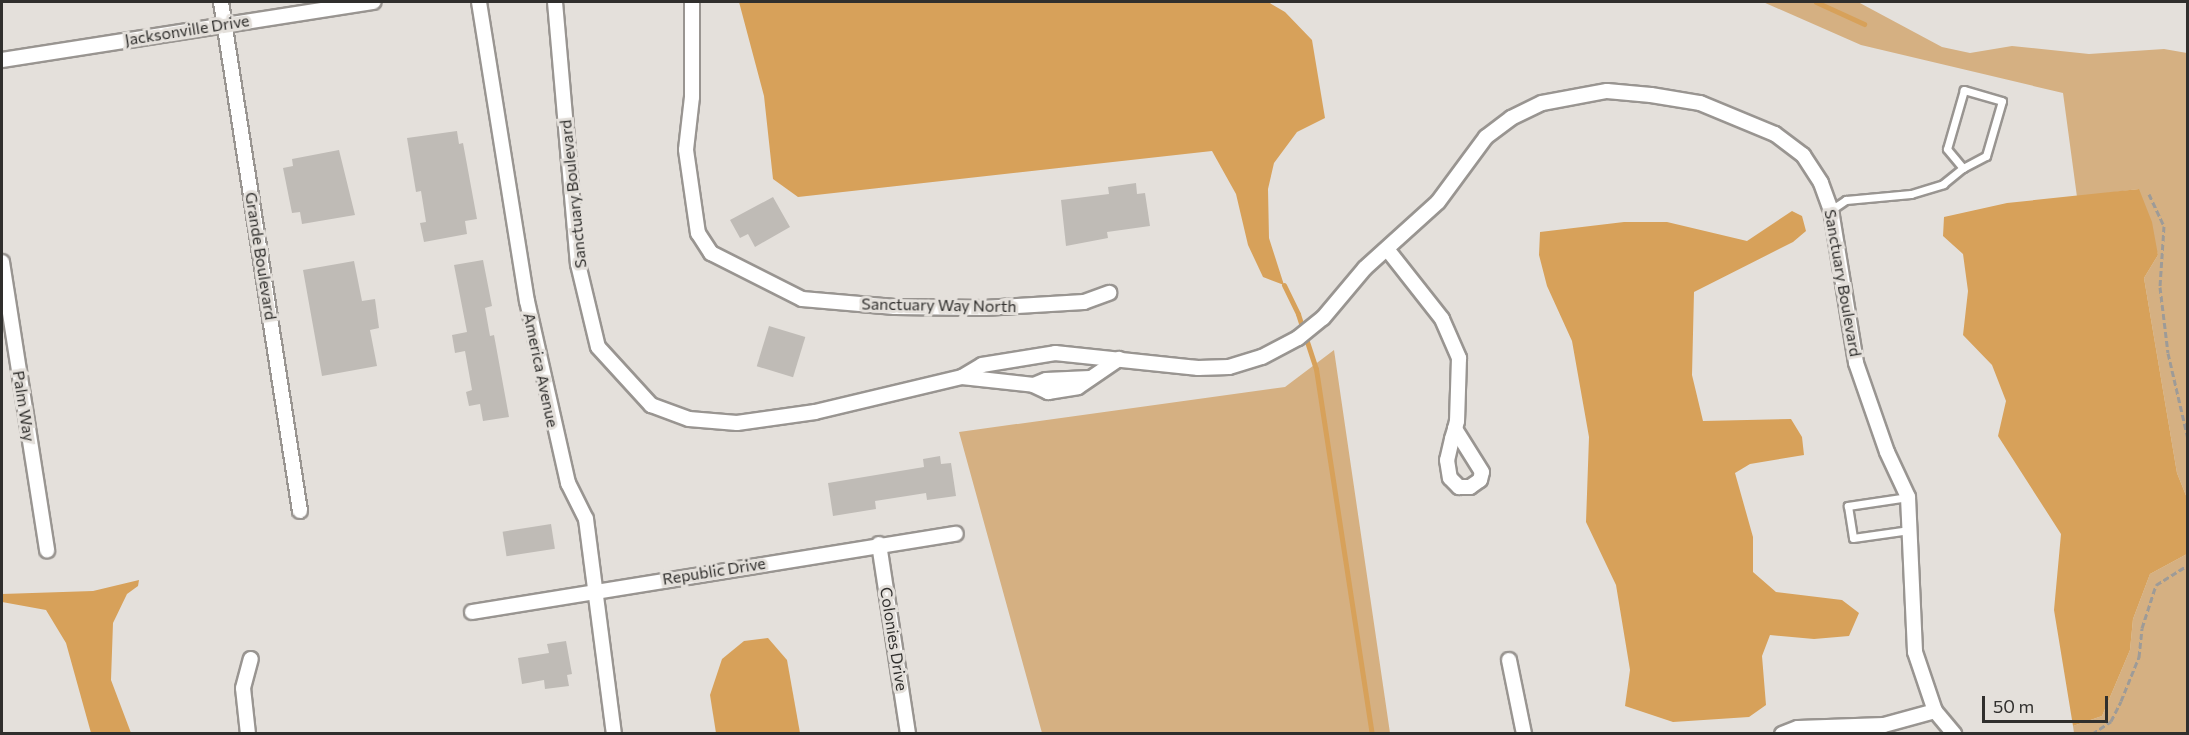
<!DOCTYPE html>
<html>
<head>
<meta charset="utf-8">
<style>
	body { margin:0 }
	#map { position:relative; width:2189px; height:735px; overflow:hidden; background:#e4e0db; font-family:Commissioner,sans-serif }
	div>[style] { position:absolute }
	.green>* { inset:0; background:#d5b082 }
	.water>* { inset:0; background:#d7a15a }
	.stream>* { height:5px; margin:-2.5px; padding:0 2.5px; transform-origin:2.5px; border-radius:2.5px; background:#d7a15a }
	.building>* { inset:0; background:#bfbbb6; transform-origin:0 0 }
	.path>* { height:3px; margin-top:-1.5px; transform-origin:0; background:repeating-linear-gradient(90deg,#9e9b97 0 6px,transparent 0 9px) }
	.roads { filter:drop-shadow(2px 0 #999591) drop-shadow(-2px 0 #999591) drop-shadow(0 2px #999591) drop-shadow(0 -2px #999591) }
	.service>* { height:7px; margin:-3.5px; padding:0 3.5px; transform-origin:3.5px; border-radius:3.5px; background:#fff }
	.minor>* { height:14px; margin:-7px; padding:0 7px; transform-origin:7px; border-radius:7px; background:#fff }
	span { translate:-50% -50%; white-space:nowrap; text-align:center; line-height:1.15; -webkit-text-stroke:6px #e4e0db; paint-order:stroke }
	.street-label { font-size:16px; color:#302f2d }
	.frame { position:absolute; inset:0; border:3px solid #302f2d; pointer-events:none }
	.scale { position:absolute; left:1982px; top:696px; width:126px; height:27px; box-sizing:border-box; border:3px solid #302f2d; border-top:0; padding-left:8px; font-size:18px; line-height:21px; white-space:nowrap; color:#302f2d; -webkit-text-stroke:4px #e4e0db; paint-order:stroke }
</style>
</head>
<body>
<div id="map">
	<div class="green">
		<div style="clip-path:polygon(1763px 2px,1858px 2px,1942px 47px,1970px 53px,2012px 46px,2089px 54px,2164px 49px,2187px 53px,2187px 498px,2177px 473px,2144px 278px,2158px 255px,2138px 189px,2077px 197px,2063px 93px,1861px 45px)"></div>
		<div style="clip-path:polygon(1334px 350px,1390px 733px,1042px 733px,959px 432px,1285px 387px)"></div>
		<div style="clip-path:polygon(2187px 554px,2187px 733px,2074px 733px,2073px 726px,2102px 716px,2130px 650px,2133px 619px,2150px 574px)"></div>
	</div>
	<div class="water">
		<div style="clip-path:polygon(739px 2px,1268px 2px,1285px 12px,1312px 40px,1325px 118px,1297px 132px,1274px 163px,1268px 189px,1269px 238px,1284px 285px,1263px 277px,1248px 245px,1236px 194px,1212px 151px,798px 197px,773px 179px,764px 96px)"></div>
		<div style="clip-path:polygon(2139px 189px,2152px 222px,2158px 255px,2144px 278px,2177px 473px,2187px 498px,2187px 554px,2150px 574px,2133px 619px,2130px 650px,2102px 716px,2073px 726px,2054px 610px,2061px 534px,1998px 436px,2006px 401px,1992px 365px,1963px 335px,1968px 291px,1963px 254px,1943px 236px,1944px 217px,2007px 203px)"></div>
		<div style="clip-path:polygon(1792px 211px,1802px 216px,1806px 231px,1793px 242px,1694px 292px,1692px 375px,1703px 421px,1791px 419px,1802px 437px,1804px 455px,1750px 464px,1735px 473px,1753px 537px,1753px 572px,1776px 592px,1842px 600px,1859px 613px,1849px 636px,1814px 639px,1770px 635px,1762px 656px,1766px 705px,1749px 717px,1673px 722px,1625px 706px,1630px 670px,1616px 585px,1586px 522px,1589px 437px,1572px 341px,1547px 286px,1539px 255px,1540px 232px,1624px 222px,1667px 222px,1747px 241px)"></div>
		<div style="clip-path:polygon(139px 580px,138px 586px,127px 594px,113px 623px,111px 680px,131px 733px,91px 733px,66px 643px,46px 610px,2px 602px,2px 594px,93px 591px)"></div>
		<div style="clip-path:polygon(768px 638px,787px 660px,800px 733px,716px 733px,710px 695px,722px 659px,744px 641px)"></div>
	</div>
	<div class="stream">
		<div style="left:1816px;top:2px;width:53px;rotate:24.6deg"></div>
		<div style="left:1284px;top:285px;width:32px;rotate:64deg"></div>
		<div style="left:1298px;top:314px;width:58px;rotate:71.9deg"></div>
		<div style="left:1316px;top:369px;width:369px;rotate:81.3deg"></div>
	</div>
	<div class="building">
		<div style="clip-path:polygon(457px 131px,459px 144px,463px 143px,477px 219px,465px 221px,467px 234px,424px 242px,420px 223px,426px 222px,421px 191px,416px 192px,407px 138px)"></div>
		<div style="clip-path:polygon(339px 150px,355px 215px,302px 224px,300px 212px,292px 213px,283px 168px,293px 166px,292px 159px)"></div>
		<div style="clip-path:polygon(1136px 183px,1137px 194px,1145px 193px,1150px 226px,1107px 232px,1108px 238px,1066px 246px,1061px 200px,1109px 194px,1108px 187px)"></div>
		<div style="clip-path:polygon(773px 197px,790px 227px,755px 247px,748px 234px,740px 238px,730px 220px)"></div>
		<div style="clip-path:polygon(483px 260px,492px 306px,485px 308px,490px 336px,494px 335px,509px 417px,483px 421px,480px 404px,469px 406px,466px 392px,472px 390px,465px 351px,455px 353px,452px 335px,467px 332px,454px 265px)"></div>
		<div style="clip-path:polygon(354px 261px,362px 301px,375px 299px,379px 328px,370px 330px,377px 366px,322px 376px,303px 270px)"></div>
		<div style="left:769px;top:326px;width:38px;height:42px;rotate:17deg"></div>
		<div style="clip-path:polygon(940px 456px,941px 464px,951px 463px,956px 496px,927px 500px,926px 493px,875px 501px,876px 509px,833px 516px,828px 483px,924px 467px,923px 459px)"></div>
		<div style="left:551px;top:524px;width:25px;height:49px;rotate:81deg"></div>
		<div style="clip-path:polygon(566px 641px,572px 674px,567px 675px,569px 686px,545px 689px,544px 680px,522px 684px,518px 658px,549px 653px,547px 644px)"></div>
	</div>
	<div class="path">
		<div style="left:2149px;top:194px;width:35px;rotate:65deg"></div>
		<div style="left:2164px;top:226px;width:61px;rotate:93.8deg"></div>
		<div style="left:2160px;top:287px;width:66px;rotate:83.1deg"></div>
		<div style="left:2168px;top:353px;width:88px;rotate:76.9deg"></div>
		<div style="left:2092px;top:734px;width:23px;rotate:-34deg"></div>
		<div style="left:2111px;top:721px;width:22px;rotate:-63deg"></div>
		<div style="left:2121px;top:701px;width:48px;rotate:-67.8deg"></div>
		<div style="left:2139px;top:657px;width:29px;rotate:-84deg"></div>
		<div style="left:2142px;top:628px;width:45px;rotate:-72deg"></div>
		<div style="left:2156px;top:585px;width:38px;rotate:-32deg"></div>
	</div>
	<div class="roads">
		<div class="service">
			<div style="left:1831px;top:210px;width:18px;rotate:-34deg"></div>
			<div style="left:1846px;top:200px;width:65px;rotate:-5.3deg"></div>
			<div style="left:1911px;top:194px;width:34px;rotate:-17deg"></div>
			<div style="left:1943px;top:184px;width:26px;rotate:-39deg"></div>
			<div style="left:1963px;top:168px;width:26px;rotate:-28deg"></div>
			<div style="left:1986px;top:156px;width:57px;rotate:-73.8deg"></div>
			<div style="left:2002px;top:101px;width:40px;rotate:-164deg"></div>
			<div style="left:1964px;top:90px;width:61px;rotate:106.1deg"></div>
			<div style="left:1947px;top:149px;width:25px;rotate:50deg"></div>
			<div style="left:1908px;top:497px;width:61px;rotate:171.5deg"></div>
			<div style="left:1848px;top:506px;width:32px;rotate:81deg"></div>
			<div style="left:1853px;top:538px;width:57px;rotate:-8.1deg"></div>
		</div>
		<div class="minor">
			<div style="left:221px;top:2px;width:515px;rotate:81.18deg"></div>
			<div style="left:479px;top:2px;width:303px;rotate:80.9deg"></div>
			<div style="left:527px;top:301px;width:187px;rotate:77.3deg"></div>
			<div style="left:568px;top:483px;width:40px;rotate:63.4deg"></div>
			<div style="left:586px;top:519px;width:217px;rotate:82.6deg"></div>
			<div style="left:555px;top:2px;width:263px;rotate:85deg"></div>
			<div style="left:578px;top:264px;width:85px;rotate:76.5deg"></div>
			<div style="left:598px;top:347px;width:79px;rotate:47.6deg"></div>
			<div style="left:651px;top:405px;width:40px;rotate:20.2deg"></div>
			<div style="left:689px;top:419px;width:48px;rotate:4.8deg"></div>
			<div style="left:737px;top:423px;width:79px;rotate:-8deg"></div>
			<div style="left:815px;top:412px;width:151px;rotate:-13.4deg"></div>
			<div style="left:962px;top:377px;width:23px;rotate:-31deg"></div>
			<div style="left:982px;top:365px;width:74px;rotate:-9.3deg"></div>
			<div style="left:1055px;top:353px;width:144px;rotate:6deg"></div>
			<div style="left:1198px;top:368px;width:31px;rotate:-2deg"></div>
			<div style="left:1229px;top:367px;width:34px;rotate:-17deg"></div>
			<div style="left:1262px;top:357px;width:41px;rotate:-27.8deg"></div>
			<div style="left:1298px;top:338px;width:32px;rotate:-39deg"></div>
			<div style="left:1323px;top:318px;width:65px;rotate:-50deg"></div>
			<div style="left:1365px;top:268px;width:98px;rotate:-42.1deg"></div>
			<div style="left:1438px;top:202px;width:81px;rotate:-53.6deg"></div>
			<div style="left:1486px;top:137px;width:31px;rotate:-37deg"></div>
			<div style="left:1511px;top:118px;width:34px;rotate:-26deg"></div>
			<div style="left:1542px;top:103px;width:66px;rotate:-10.5deg"></div>
			<div style="left:1607px;top:91px;width:44px;rotate:5.2deg"></div>
			<div style="left:1651px;top:95px;width:50px;rotate:9.3deg"></div>
			<div style="left:1700px;top:103px;width:81px;rotate:22.5deg"></div>
			<div style="left:1775px;top:134px;width:35px;rotate:37deg"></div>
			<div style="left:1803px;top:155px;width:33px;rotate:57deg"></div>
			<div style="left:1821px;top:183px;width:29px;rotate:70deg"></div>
			<div style="left:1831px;top:210px;width:155px;rotate:80.7deg"></div>
			<div style="left:1856px;top:363px;width:94px;rotate:70.8deg"></div>
			<div style="left:1887px;top:452px;width:50px;rotate:65deg"></div>
			<div style="left:1908px;top:497px;width:155px;rotate:87.4deg"></div>
			<div style="left:1915px;top:652px;width:62px;rotate:71.3deg"></div>
			<div style="left:1935px;top:711px;width:30px;rotate:50deg"></div>
			<div style="left:692px;top:2px;width:95px;rotate:90deg"></div>
			<div style="left:692px;top:97px;width:53px;rotate:96.5deg"></div>
			<div style="left:686px;top:150px;width:84px;rotate:81.8deg"></div>
			<div style="left:698px;top:233px;width:24px;rotate:57deg"></div>
			<div style="left:711px;top:253px;width:102px;rotate:26.8deg"></div>
			<div style="left:802px;top:299px;width:93px;rotate:4.9deg"></div>
			<div style="left:895px;top:307px;width:89px;rotate:0.6deg"></div>
			<div style="left:984px;top:308px;width:100px;rotate:-3.4deg"></div>
			<div style="left:1084px;top:302px;width:27px;rotate:-20deg"></div>
			<div style="left:2px;top:60px;width:376px;rotate:-8.9deg"></div>
			<div style="left:1387px;top:249px;width:89px;rotate:51.8deg"></div>
			<div style="left:1442px;top:319px;width:43px;rotate:66.4deg"></div>
			<div style="left:1459px;top:358px;width:63px;rotate:91.8deg"></div>
			<div style="left:1457px;top:421px;width:8px;rotate:104deg"></div>
			<div style="left:1455px;top:429px;width:10px;rotate:107deg"></div>
			<div style="left:1452px;top:439px;width:22px;rotate:103deg"></div>
			<div style="left:1447px;top:460px;width:18px;rotate:81deg"></div>
			<div style="left:1450px;top:478px;width:13px;rotate:45deg"></div>
			<div style="left:1459px;top:487px;width:11px"></div>
			<div style="left:1470px;top:487px;width:12px;rotate:-35deg"></div>
			<div style="left:1480px;top:480px;width:8px;rotate:-76deg"></div>
			<div style="left:1482px;top:472px;width:51px;rotate:-122.1deg"></div>
			<div style="left:2px;top:262px;width:292px;rotate:81.1deg"></div>
			<div style="left:962px;top:377px;width:72px;rotate:6.3deg"></div>
			<div style="left:1034px;top:385px;width:13px;rotate:-23deg"></div>
			<div style="left:1046px;top:380px;width:44px;rotate:-2.6deg"></div>
			<div style="left:1033px;top:385px;width:17px;rotate:25deg"></div>
			<div style="left:1048px;top:392px;width:30px;rotate:-9deg"></div>
			<div style="left:1078px;top:387px;width:50px;rotate:-34.3deg"></div>
			<div style="left:879px;top:544px;width:192px;rotate:81.3deg"></div>
			<div style="left:472px;top:612px;width:490px;rotate:-9.2deg"></div>
			<div style="left:1509px;top:660px;width:76px;rotate:78.5deg"></div>
			<div style="left:248px;top:734px;width:46px;rotate:-96.2deg"></div>
			<div style="left:243px;top:688px;width:30px;rotate:-75deg"></div>
			<div style="left:1782px;top:734px;width:17px;rotate:-21deg"></div>
			<div style="left:1798px;top:728px;width:86px;rotate:-2deg"></div>
			<div style="left:1884px;top:725px;width:53px;rotate:-15.4deg"></div>
		</div>
	</div>
	<div class="street-label">
		<span style="left:187px;top:30px;rotate:-9deg">Jacksonville Drive</span>
		<span style="left:573px;top:194px;rotate:-96deg">Sanctuary Boulevard</span>
		<span style="left:261px;top:256px;rotate:81deg">Grande Boulevard</span>
		<span style="left:1843px;top:283px;rotate:80deg">Sanctuary Boulevard</span>
		<span style="left:939px;top:305px;rotate:1deg">Sanctuary Way North</span>
		<span style="left:541px;top:370px;rotate:78deg">America Avenue</span>
		<span style="left:24px;top:406px;rotate:81deg">Palm Way</span>
		<span style="left:714px;top:571px;rotate:-9deg">Republic Drive</span>
		<span style="left:894px;top:639px;rotate:81deg">Colonies Drive</span>
	</div>
	<div class="frame"></div>
	<div class="scale">50 m</div>
</div>
</body>
</html>
